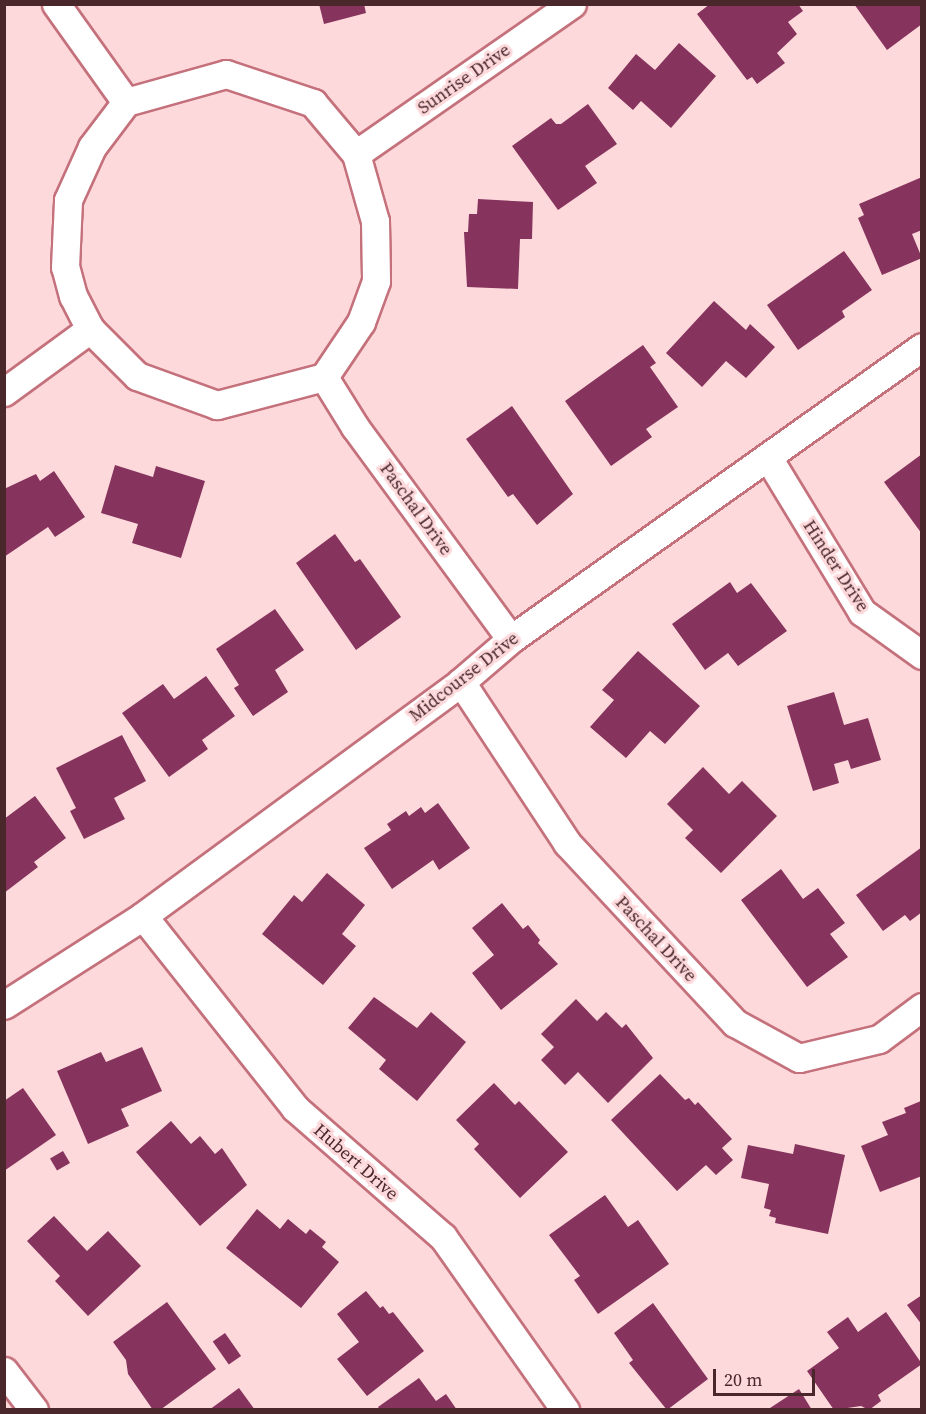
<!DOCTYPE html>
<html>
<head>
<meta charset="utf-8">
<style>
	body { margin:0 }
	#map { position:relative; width:926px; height:1414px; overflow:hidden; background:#fed9dc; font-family:"Source Serif 4",serif }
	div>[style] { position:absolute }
	.building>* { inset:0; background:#86335d; transform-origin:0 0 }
	.roads { filter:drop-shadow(2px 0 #c4717c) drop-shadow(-2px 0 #c4717c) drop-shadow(0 2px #c4717c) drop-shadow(0 -2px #c4717c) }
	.minor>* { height:27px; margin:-13.5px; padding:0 13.5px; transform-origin:13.5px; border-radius:13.5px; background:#fff }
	span { translate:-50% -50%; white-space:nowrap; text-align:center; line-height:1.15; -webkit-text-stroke:6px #fed9dc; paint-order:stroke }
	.street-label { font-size:18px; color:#49272b }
	.frame { position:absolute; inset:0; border:6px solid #49272b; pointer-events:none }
	.scale { position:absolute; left:713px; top:1369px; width:102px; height:27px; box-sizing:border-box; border:3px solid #49272b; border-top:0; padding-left:8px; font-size:18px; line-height:21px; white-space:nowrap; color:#49272b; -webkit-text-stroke:4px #fed9dc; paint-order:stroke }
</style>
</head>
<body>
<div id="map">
	<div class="building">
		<div style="clip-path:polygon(319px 4px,364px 4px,366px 13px,324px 24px)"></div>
		<div style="clip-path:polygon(710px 4px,798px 4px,803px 11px,788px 22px,797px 34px,777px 53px,785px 63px,757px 84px,752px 77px,747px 80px,697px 14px)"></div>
		<div style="clip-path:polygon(854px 4px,922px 4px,922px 24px,887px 50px)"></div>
		<div style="clip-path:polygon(679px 43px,716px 76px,671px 128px,641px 101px,633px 110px,608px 88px,636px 54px,655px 70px)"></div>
		<div style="clip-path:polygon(588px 104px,617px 144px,585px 166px,597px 183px,558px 210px,512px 146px,551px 118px,556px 124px,561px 124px)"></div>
		<div style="clip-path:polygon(922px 177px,922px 230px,912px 234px,922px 258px,882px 275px,858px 218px,864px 215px,859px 204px)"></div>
		<div style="clip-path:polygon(478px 199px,533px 202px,532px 239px,520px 239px,518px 289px,467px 287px,464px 232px,468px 232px,469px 214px,477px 214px)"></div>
		<div style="clip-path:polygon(844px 251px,872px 290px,842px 311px,845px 317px,798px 350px,767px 305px)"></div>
		<div style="clip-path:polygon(714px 301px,746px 330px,750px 324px,775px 347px,746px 378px,726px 361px,702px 387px,666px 353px)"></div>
		<div style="clip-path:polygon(643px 345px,656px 363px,650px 367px,678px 407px,646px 429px,652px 437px,611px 466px,565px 401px)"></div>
		<div style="clip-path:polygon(512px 406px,573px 494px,537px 525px,513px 494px,508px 497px,466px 439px)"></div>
		<div style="clip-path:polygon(922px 454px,922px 534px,884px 482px)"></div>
		<div style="clip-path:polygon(115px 465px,153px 477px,156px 466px,205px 481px,181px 558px,132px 543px,138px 524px,101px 513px)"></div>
		<div style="clip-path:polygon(54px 471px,85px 517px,55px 537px,48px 527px,4px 557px,4px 489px,36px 474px,40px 481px)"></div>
		<div style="clip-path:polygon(335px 534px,355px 562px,360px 559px,401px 617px,356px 650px,296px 563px)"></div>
		<div style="clip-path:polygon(730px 582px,737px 593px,751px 583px,787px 631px,738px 666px,728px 653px,705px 670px,672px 624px)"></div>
		<div style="clip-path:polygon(275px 609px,304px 650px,275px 670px,288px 692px,253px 716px,234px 688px,239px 685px,216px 649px)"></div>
		<div style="clip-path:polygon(638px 651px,700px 706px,665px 744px,650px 731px,626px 758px,590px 727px,614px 700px,602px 690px)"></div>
		<div style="clip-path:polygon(206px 676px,235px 716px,202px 740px,208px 749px,169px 777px,122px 713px,163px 684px,174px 699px)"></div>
		<div style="clip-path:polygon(834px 692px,844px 725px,868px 718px,881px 760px,851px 769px,848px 760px,834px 764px,839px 783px,813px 791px,787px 706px)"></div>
		<div style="clip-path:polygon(122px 735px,146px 781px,114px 798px,125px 819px,84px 839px,70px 811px,76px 808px,56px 768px)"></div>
		<div style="clip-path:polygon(703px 767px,729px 794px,742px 781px,777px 816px,721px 873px,685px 838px,693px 830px,667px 804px)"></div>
		<div style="clip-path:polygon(35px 796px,66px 838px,34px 862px,38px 867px,4px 893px,4px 819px)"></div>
		<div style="clip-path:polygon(438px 803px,470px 848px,439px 870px,433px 860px,392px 889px,364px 848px,391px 830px,387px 824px,406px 811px,409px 816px,421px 807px,425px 813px)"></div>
		<div style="clip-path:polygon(922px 847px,922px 912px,910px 921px,905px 915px,883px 931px,856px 895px)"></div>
		<div style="clip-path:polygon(781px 869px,803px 899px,818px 888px,845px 923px,830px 934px,848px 957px,807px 987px,741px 900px)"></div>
		<div style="clip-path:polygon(327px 873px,365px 905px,342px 934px,356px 946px,323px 985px,262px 934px,294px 895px,302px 902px)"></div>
		<div style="clip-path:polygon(502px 903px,523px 929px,528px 925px,540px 940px,538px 943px,558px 964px,501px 1010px,472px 973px,494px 955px,472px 928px)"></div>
		<div style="clip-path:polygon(374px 997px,417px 1028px,431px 1012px,466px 1042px,417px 1101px,379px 1069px,386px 1060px,348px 1028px)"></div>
		<div style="clip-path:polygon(576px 999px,597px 1021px,606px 1012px,622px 1028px,626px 1024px,653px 1058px,608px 1103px,578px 1072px,565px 1085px,541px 1060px,554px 1047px,541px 1034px)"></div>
		<div style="clip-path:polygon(142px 1047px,162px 1091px,121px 1109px,129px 1126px,88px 1144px,57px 1071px,101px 1052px,106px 1062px)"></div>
		<div style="clip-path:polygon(660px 1074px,685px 1100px,689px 1098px,695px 1105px,698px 1102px,732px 1139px,722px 1148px,733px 1160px,716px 1175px,706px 1165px,677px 1191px,611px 1120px)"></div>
		<div style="clip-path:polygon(494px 1083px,515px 1105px,519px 1101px,568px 1152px,520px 1198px,474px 1149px,479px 1144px,456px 1120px)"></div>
		<div style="clip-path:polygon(23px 1088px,56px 1135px,4px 1171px,4px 1101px)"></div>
		<div style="clip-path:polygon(921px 1101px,922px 1176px,880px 1192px,861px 1146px,888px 1135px,882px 1122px,906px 1113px,904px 1108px)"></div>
		<div style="clip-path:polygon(171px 1121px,191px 1144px,200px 1136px,215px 1154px,222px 1148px,247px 1185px,200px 1226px,136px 1152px)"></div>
		<div style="clip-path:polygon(795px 1144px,845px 1155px,828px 1234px,775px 1223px,776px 1218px,769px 1216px,771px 1210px,764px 1208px,769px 1184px,741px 1178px,748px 1145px,793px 1154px)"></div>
		<div style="left:63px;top:1151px;width:14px;height:15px;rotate:60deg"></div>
		<div style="clip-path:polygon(605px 1195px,628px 1227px,638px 1220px,669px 1264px,598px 1314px,574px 1280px,580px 1276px,549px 1235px)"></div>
		<div style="clip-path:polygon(257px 1209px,280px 1229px,288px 1219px,306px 1234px,310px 1229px,326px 1242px,322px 1247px,339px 1262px,301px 1308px,226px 1248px)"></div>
		<div style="clip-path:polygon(54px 1216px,87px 1251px,108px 1231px,141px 1266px,88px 1316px,55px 1281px,60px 1276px,27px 1241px)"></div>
		<div style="clip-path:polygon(366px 1291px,380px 1308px,383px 1306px,389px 1314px,393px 1312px,424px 1351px,367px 1396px,337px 1359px,359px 1342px,337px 1314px)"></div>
		<div style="clip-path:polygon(922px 1295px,922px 1325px,907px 1305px)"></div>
		<div style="clip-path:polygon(167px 1302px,216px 1369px,160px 1410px,153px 1410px,128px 1374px,126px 1360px,113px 1342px)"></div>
		<div style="clip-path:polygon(653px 1303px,708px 1379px,667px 1410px,629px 1363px,633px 1360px,614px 1333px)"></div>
		<div style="clip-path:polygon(886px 1312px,922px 1364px,878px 1395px,881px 1401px,869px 1410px,861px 1406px,834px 1410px,807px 1371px,839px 1348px,827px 1332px,848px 1317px,858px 1332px)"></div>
		<div style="left:225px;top:1333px;width:28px;height:15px;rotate:55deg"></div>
		<div style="clip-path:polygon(419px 1378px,436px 1401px,446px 1394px,457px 1410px,380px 1410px,378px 1407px)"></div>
		<div style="clip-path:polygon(239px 1388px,255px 1410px,209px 1410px)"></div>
		<div style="clip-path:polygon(799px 1389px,812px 1410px,767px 1410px)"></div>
	</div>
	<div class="roads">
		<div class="minor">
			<div style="left:56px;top:4px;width:120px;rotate:54.5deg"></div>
			<div style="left:226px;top:74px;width:92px;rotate:18.4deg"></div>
			<div style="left:313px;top:103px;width:67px;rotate:49.9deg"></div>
			<div style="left:356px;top:154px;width:70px;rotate:74.2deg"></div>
			<div style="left:375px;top:221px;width:60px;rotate:89deg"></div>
			<div style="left:376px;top:281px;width:44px;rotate:110.1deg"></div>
			<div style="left:361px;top:322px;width:66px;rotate:123.9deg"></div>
			<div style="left:324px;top:377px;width:111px;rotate:165.3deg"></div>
			<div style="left:217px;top:405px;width:85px;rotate:-160.1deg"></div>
			<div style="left:137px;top:376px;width:66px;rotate:-135deg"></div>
			<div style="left:90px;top:329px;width:37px;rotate:-117deg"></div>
			<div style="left:73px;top:296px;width:30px;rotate:-105deg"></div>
			<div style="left:65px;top:267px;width:67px;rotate:-87.4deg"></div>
			<div style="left:68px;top:200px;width:58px;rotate:-65.6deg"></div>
			<div style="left:92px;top:147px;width:56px;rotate:-52.9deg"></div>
			<div style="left:126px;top:102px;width:104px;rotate:-15.6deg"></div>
			<div style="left:356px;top:154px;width:263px;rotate:-34.8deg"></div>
			<div style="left:324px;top:377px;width:59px;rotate:58.2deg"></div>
			<div style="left:355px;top:427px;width:263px;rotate:53.7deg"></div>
			<div style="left:4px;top:392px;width:107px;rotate:-36.2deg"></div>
			<div style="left:769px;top:459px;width:179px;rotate:58.7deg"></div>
			<div style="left:862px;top:612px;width:74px;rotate:35.6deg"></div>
			<div style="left:461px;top:682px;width:193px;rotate:56.6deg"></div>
			<div style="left:567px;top:843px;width:246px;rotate:47deg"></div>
			<div style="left:735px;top:1023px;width:73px;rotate:28.7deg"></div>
			<div style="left:799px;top:1058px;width:82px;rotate:-13.4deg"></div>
			<div style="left:879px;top:1039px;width:54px;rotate:-36.7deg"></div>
			<div style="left:143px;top:916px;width:245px;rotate:51.6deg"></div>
			<div style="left:295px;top:1108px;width:196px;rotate:41.1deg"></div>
			<div style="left:443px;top:1237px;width:212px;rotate:54.8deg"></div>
			<div style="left:4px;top:1005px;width:165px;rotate:-32.6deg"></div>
			<div style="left:143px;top:916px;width:395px;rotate:-36.3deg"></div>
			<div style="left:461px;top:682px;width:66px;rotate:-40.7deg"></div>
			<div style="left:511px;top:639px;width:504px;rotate:-35.39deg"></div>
			<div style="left:4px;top:1371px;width:49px;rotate:52.4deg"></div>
		</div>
	</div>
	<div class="street-label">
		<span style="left:464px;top:79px;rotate:-35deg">Sunrise Drive</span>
		<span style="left:416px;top:509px;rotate:54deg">Paschal Drive</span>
		<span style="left:836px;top:566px;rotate:57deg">Hinder Drive</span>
		<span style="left:464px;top:677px;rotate:-38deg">Midcourse Drive</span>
		<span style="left:656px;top:939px;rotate:47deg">Paschal Drive</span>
		<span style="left:356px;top:1162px;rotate:41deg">Hubert Drive</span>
	</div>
	<div class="frame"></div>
	<div class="scale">20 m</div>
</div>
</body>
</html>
